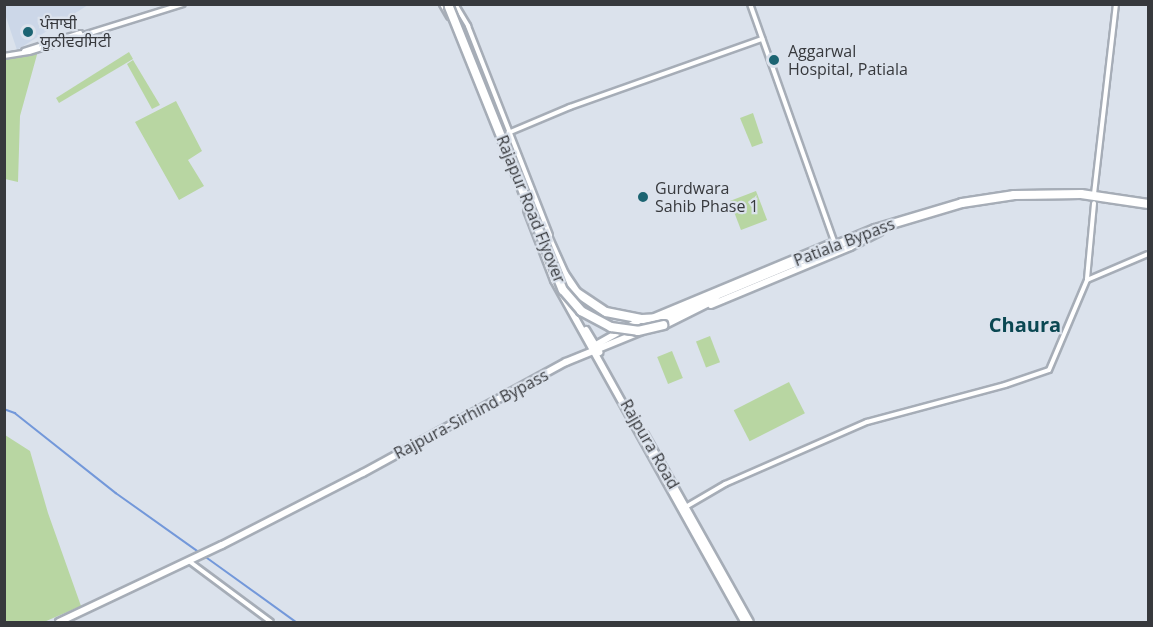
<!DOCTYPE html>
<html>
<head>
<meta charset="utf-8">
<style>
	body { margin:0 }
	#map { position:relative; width:1153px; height:627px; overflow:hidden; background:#dbe2ec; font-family:"Open Sans","Noto Sans Gurmukhi",sans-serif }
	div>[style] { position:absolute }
	.built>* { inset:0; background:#ccd7e8 }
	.green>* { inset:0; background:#b8d6a2; transform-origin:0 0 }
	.stream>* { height:1.5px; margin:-0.75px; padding:0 0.75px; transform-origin:0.75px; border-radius:0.75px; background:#7398da }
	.roads { filter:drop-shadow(2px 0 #a6adb7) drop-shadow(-2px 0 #a6adb7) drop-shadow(0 2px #a6adb7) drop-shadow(0 -2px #a6adb7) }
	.minor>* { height:4px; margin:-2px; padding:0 2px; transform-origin:2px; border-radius:2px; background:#fff }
	.major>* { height:6px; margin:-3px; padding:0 3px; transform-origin:3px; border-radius:3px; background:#fff }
	.highway>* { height:8px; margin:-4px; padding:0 4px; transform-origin:4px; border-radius:4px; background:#fff }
	.bridges { filter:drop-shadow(2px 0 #a6adb7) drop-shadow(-2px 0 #a6adb7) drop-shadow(0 2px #a6adb7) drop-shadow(0 -2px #a6adb7) }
	.highway-bridge>* { height:8px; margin:-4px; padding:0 4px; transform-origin:4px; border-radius:4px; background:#fff }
	.dots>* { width:16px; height:16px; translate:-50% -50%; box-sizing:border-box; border:3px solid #dbe2ec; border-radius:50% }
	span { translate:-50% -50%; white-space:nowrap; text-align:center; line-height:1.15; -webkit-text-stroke:4.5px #dbe2ec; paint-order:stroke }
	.poi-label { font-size:16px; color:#37393d }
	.left { translate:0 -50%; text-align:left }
	.street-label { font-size:16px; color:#37393d }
	.quarter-label { font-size:20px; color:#0a4752; font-weight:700 }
	.frame { position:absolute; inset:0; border:6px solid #37393d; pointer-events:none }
</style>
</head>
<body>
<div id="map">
	<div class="built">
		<div style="clip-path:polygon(4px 5px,5px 4px,88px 5px,17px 50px,5px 14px)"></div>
	</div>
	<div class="green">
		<div style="clip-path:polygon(38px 51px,20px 116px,18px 182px,5px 179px,4px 57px)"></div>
		<div style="clip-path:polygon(129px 52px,133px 59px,59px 103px,56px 98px)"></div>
		<div style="clip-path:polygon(133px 60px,160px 105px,152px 109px,127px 64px)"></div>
		<div style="clip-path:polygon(176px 101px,202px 151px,188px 160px,204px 186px,179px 200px,135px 122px)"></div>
		<div style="clip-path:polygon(753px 113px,763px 143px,752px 147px,740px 118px)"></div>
		<div style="left:756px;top:191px;width:31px;height:28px;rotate:69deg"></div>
		<div style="left:710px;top:336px;width:28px;height:15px;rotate:69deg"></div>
		<div style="left:672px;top:351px;width:29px;height:16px;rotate:68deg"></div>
		<div style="left:789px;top:382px;width:35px;height:62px;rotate:63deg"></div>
		<div style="clip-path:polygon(5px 435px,30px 451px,48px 513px,81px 606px,44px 622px,5px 622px)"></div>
	</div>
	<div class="stream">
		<div style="left:4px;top:409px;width:12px;rotate:20deg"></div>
		<div style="left:15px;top:413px;width:129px;rotate:38.4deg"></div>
		<div style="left:116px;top:493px;width:102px;rotate:35.4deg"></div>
		<div style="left:206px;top:557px;width:111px;rotate:35.8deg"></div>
	</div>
	<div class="roads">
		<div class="minor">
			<div style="left:455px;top:4px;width:26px;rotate:59deg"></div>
			<div style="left:468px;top:26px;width:225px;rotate:68.6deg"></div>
			<div style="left:24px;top:51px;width:59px;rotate:-17.8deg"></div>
			<div style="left:4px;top:56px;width:25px;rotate:-9deg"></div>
			<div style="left:29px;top:52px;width:161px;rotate:-17.3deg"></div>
			<div style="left:501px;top:136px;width:75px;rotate:-22.8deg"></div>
			<div style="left:570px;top:107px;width:204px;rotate:-19.5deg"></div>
			<div style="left:1094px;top:194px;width:191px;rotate:-83.4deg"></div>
			<div style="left:1087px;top:279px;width:76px;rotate:-84.7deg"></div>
			<div style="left:654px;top:316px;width:195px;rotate:-22.6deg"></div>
			<div style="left:834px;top:241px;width:251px;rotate:-109.5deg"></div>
			<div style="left:684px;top:508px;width:48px;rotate:-30.3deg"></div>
			<div style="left:725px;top:484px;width:155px;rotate:-23.6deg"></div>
			<div style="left:867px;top:422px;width:143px;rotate:-15deg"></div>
			<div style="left:1005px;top:385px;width:46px;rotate:-18.8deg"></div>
			<div style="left:1049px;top:370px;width:98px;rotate:-67.1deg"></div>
			<div style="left:1087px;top:280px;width:66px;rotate:-23.1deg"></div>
			<div style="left:189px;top:561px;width:102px;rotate:36.6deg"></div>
		</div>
		<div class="major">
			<div style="left:443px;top:4px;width:14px;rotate:60deg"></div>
			<div style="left:527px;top:210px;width:75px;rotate:68.9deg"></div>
			<div style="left:554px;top:280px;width:391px;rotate:60.9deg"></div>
			<div style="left:711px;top:305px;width:151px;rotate:-22.6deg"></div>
			<div style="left:850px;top:247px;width:33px;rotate:-27deg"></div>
			<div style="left:586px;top:330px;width:26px;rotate:59deg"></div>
			<div style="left:594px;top:346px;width:55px;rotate:-29.4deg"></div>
			<div style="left:645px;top:435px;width:214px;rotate:60.7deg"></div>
			<div style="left:59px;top:622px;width:180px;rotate:-25.3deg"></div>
			<div style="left:222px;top:545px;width:158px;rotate:-27.1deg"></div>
			<div style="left:363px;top:473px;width:231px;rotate:-28.7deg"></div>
			<div style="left:566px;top:362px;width:80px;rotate:-22.1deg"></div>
		</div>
		<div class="highway">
			<div style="left:531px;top:201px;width:80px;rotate:65.7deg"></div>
			<div style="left:564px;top:274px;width:22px;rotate:56deg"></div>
			<div style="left:576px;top:292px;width:36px;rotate:34deg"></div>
			<div style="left:606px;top:312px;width:37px;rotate:11deg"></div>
			<div style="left:642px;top:319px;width:19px;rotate:-3deg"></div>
			<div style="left:661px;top:318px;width:13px;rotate:-23deg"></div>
			<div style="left:673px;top:313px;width:219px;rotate:-22.6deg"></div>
			<div style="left:875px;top:229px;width:91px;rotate:-16.6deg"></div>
			<div style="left:962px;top:203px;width:53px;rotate:-8.7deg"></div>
			<div style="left:1014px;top:195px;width:67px;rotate:-0.9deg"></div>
			<div style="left:1081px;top:194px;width:68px;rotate:8.5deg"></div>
			<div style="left:663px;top:325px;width:58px;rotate:-26.6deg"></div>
		</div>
	</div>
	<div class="bridges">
		<div class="highway-bridge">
			<div style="left:449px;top:7px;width:305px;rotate:68.1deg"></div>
			<div style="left:563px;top:290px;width:28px;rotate:49deg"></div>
			<div style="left:581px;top:311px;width:34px;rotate:28deg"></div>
			<div style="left:611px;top:327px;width:27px;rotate:8deg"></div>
			<div style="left:638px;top:331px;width:26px;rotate:-13deg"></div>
		</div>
	</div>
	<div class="dots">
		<div style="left:28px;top:32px;background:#1c6472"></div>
		<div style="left:774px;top:60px;background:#1c6472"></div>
		<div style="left:643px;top:197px;background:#1c6472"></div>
	</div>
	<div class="poi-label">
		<span class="left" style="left:40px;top:32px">ਪੰਜਾਬੀ<br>ਯੂਨੀਵਰਸਿਟੀ</span>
		<span class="left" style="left:788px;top:60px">Aggarwal<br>Hospital, Patiala</span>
		<span class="left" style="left:655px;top:197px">Gurdwara<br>Sahib Phase 1</span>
	</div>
	<div class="street-label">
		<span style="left:531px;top:209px;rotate:68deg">Rajapur Road Flyover</span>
		<span style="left:844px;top:242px;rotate:-21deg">Patiala Bypass</span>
		<span style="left:471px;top:414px;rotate:-28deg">Rajpura-Sirhind Bypass</span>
		<span style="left:650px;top:444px;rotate:60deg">Rajpura Road</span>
	</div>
	<div class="quarter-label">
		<span style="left:1025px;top:324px">Chaura</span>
	</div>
	<div class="frame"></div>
</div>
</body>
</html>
